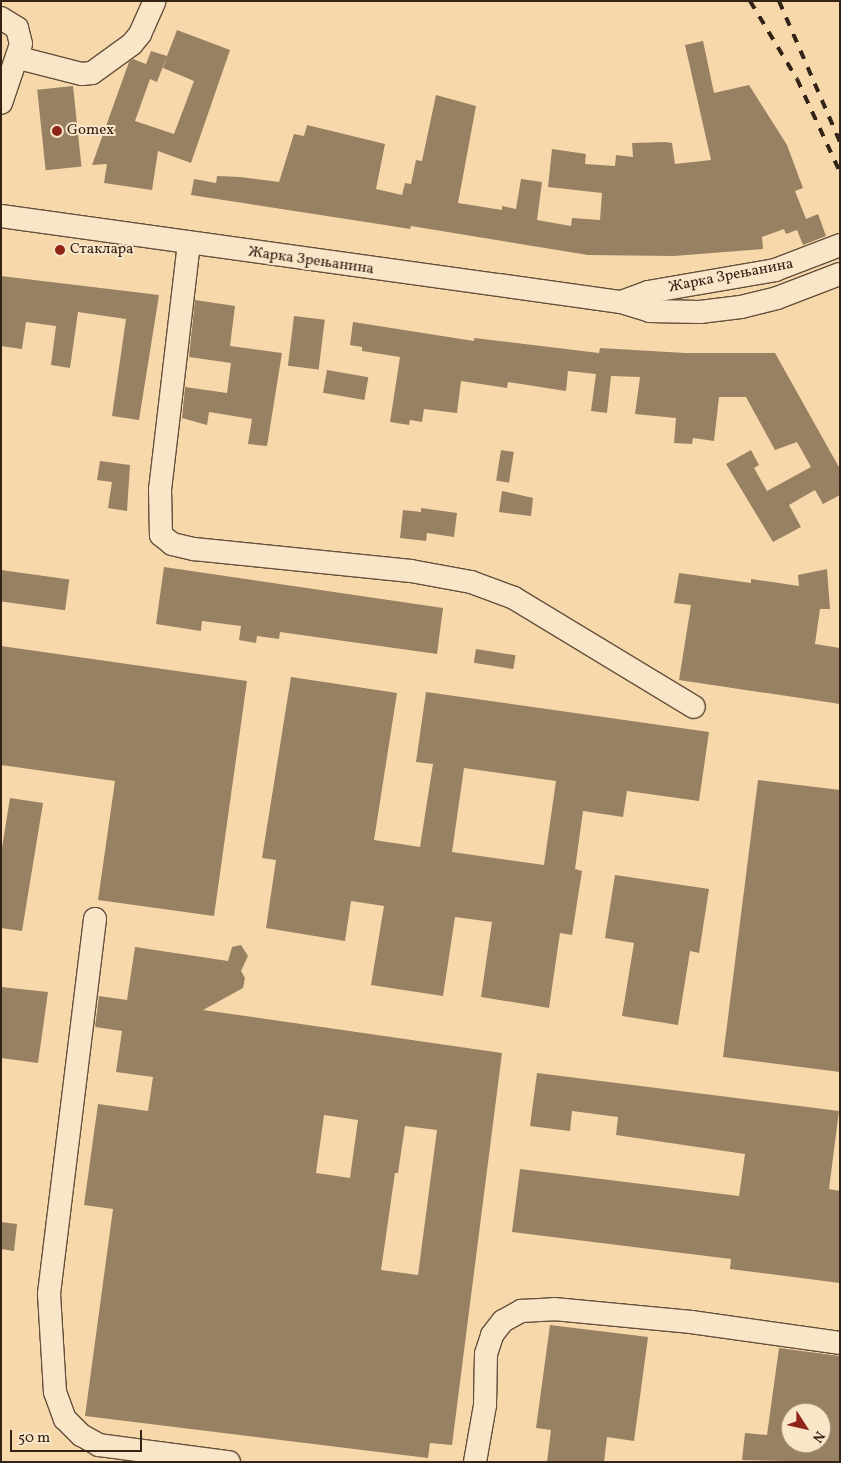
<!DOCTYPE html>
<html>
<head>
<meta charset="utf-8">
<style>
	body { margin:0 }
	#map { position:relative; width:841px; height:1463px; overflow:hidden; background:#f6d8aa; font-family:Vollkorn,serif }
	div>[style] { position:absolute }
	.building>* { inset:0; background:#988163; transform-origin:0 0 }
	.roads { filter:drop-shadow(1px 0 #64503c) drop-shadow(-1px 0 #64503c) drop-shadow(0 1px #64503c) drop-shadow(0 -1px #64503c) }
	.minor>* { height:22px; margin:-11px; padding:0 11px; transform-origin:11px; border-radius:11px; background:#f9e6c8 }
	.rail>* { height:4px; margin-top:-2px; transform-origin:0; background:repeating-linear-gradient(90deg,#332317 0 9px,transparent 0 18px) }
	.dots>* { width:14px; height:14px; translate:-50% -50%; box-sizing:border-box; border:2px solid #f9e6c8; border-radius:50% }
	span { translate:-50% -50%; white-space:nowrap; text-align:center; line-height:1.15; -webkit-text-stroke:4px #f9e6c8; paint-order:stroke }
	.poi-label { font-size:15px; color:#332317 }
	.left { translate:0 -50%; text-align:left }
	.street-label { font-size:15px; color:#332317 }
	.frame { position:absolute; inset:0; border:2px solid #332317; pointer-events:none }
	.north { position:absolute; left:781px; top:1403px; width:50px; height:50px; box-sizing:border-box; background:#f9e6c8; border:1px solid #aa9881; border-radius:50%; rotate:125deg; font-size:14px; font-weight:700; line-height:20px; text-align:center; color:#332317 }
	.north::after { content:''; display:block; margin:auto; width:18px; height:22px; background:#8f2418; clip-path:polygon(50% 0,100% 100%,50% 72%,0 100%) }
	.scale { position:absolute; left:10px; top:1430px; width:132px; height:22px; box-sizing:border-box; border:2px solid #332317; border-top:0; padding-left:6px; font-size:15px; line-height:18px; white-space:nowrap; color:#332317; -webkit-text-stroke:4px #f9e6c8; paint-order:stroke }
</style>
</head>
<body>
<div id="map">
	<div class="building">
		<div style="clip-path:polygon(evenodd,177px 30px,230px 50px,191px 163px,158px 151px,152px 190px,104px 183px,107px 164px,92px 165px,129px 62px,133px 59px,146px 64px,151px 51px,167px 56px,177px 30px,167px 56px,163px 68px,194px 81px,174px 134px,135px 121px,150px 79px,157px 82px,167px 56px)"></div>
		<div style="clip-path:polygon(703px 41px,714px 93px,749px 85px,787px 145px,803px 188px,795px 191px,806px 219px,818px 214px,826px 236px,803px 245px,797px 230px,786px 234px,784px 229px,762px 237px,763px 249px,674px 256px,588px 255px,411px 226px,410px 229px,385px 225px,191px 195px,194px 179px,216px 183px,217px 176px,240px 177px,279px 182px,294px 134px,304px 136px,307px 125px,385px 144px,376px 189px,402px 195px,405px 183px,411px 184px,416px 160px,422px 161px,436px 95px,476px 106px,458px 203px,502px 210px,502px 206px,516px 209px,521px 179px,542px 182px,537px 220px,571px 226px,572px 218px,600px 220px,602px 193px,548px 187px,552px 149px,586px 154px,585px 164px,615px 166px,616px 155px,633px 157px,632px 143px,666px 142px,672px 143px,675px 164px,711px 160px,685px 45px)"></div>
		<div style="left:73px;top:86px;width:81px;height:36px;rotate:84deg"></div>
		<div style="clip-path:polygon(1px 276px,159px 295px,139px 420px,112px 416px,126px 319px,78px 312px,70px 368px,51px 365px,56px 326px,26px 322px,22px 349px,1px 346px)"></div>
		<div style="clip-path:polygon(195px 300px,235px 306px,230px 346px,282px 353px,267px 446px,248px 444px,252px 419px,209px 412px,207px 425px,182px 418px,185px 387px,227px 393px,231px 363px,189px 357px)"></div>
		<div style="left:294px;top:316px;width:31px;height:50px;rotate:7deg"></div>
		<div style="clip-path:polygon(353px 322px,474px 341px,474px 338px,599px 353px,600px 348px,685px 353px,775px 353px,840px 469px,840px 495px,823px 504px,815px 490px,789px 505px,801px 527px,773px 542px,726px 464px,751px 450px,759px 465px,754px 468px,767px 491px,811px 467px,797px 442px,775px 450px,746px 397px,719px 397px,714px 441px,693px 438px,692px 444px,674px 443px,676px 418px,635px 414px,640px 377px,611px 376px,607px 413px,591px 411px,596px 374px,568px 371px,566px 391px,508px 382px,507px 388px,461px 381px,457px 413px,424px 409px,422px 422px,410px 420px,409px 425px,390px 422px,400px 357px,362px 351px,362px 347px,350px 345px)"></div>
		<div style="left:327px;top:370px;width:42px;height:23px;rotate:10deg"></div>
		<div style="left:501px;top:450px;width:13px;height:31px;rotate:9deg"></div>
		<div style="clip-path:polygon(100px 461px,130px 465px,127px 511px,108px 508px,112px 482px,97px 480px)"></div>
		<div style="clip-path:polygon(502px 491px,533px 498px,531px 516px,499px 512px)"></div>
		<div style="clip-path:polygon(421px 508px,457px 513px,454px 537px,427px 533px,426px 541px,400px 538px,403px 510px,421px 512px)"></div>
		<div style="clip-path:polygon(164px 567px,443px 608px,437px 654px,280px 632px,279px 639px,257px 636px,256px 643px,239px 640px,241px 626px,202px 621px,201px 631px,156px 624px)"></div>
		<div style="clip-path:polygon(827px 569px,830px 609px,820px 609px,815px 644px,840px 648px,840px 704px,679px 680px,691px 605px,674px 603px,679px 573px,751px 583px,751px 579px,799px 586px,798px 575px)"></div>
		<div style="left:1px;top:570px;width:69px;height:31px;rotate:8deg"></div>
		<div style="clip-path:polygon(1px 646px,247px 681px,214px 916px,98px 900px,115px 781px,1px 765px)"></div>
		<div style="left:476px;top:649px;width:40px;height:14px;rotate:9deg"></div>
		<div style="clip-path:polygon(evenodd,291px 677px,397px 693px,374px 840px,420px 847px,433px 764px,416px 762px,426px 692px,709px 732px,699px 801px,627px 791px,623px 817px,583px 811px,575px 869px,582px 871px,572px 935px,560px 933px,549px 1008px,481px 997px,492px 922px,455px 917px,443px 996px,371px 985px,384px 906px,351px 901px,345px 941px,266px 928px,276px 860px,262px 858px,291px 677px,464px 768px,556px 781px,544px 865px,452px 852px,464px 768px)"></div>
		<div style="clip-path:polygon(758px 780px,840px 790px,840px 1072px,723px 1057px)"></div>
		<div style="clip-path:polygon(10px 798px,43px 803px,22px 931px,1px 928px,1px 854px)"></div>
		<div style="clip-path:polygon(615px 875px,709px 889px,699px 953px,690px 951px,678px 1025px,622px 1016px,634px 943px,605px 938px)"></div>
		<div style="clip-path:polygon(evenodd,241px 945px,248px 956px,241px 971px,245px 978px,243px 988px,203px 1010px,502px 1053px,452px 1445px,430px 1443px,428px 1458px,85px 1416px,113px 1209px,84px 1205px,98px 1104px,148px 1111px,153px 1077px,116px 1072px,122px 1031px,95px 1027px,99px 996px,127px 1000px,135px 947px,228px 961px,232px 947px,241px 945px,324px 1115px,358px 1120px,350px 1178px,316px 1173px,324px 1115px,241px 945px,405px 1126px,437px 1130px,418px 1275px,381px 1270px,395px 1173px,398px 1173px,405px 1126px)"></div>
		<div style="clip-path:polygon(1px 987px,48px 992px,38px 1063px,1px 1058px)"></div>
		<div style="clip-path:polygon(537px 1073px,839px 1111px,829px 1189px,840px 1191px,840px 1283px,730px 1269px,731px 1259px,512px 1232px,520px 1169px,739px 1196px,745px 1154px,616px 1135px,618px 1117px,572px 1111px,570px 1131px,530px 1126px)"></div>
		<div style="clip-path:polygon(1px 1222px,17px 1224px,14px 1251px,1px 1249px)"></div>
		<div style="clip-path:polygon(550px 1325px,648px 1337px,634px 1441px,607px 1437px,604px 1462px,547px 1462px,551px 1430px,536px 1428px)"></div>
		<div style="clip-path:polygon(evenodd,779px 1348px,840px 1356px,840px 1462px,742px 1460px,745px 1433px,767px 1435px,779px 1348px,791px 1413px,821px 1413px,821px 1443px,791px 1443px,791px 1413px)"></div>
	</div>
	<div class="roads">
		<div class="minor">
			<div style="left:1px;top:18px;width:19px;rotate:32deg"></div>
			<div style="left:17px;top:28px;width:16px;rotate:76deg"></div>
			<div style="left:21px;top:44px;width:62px;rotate:108.7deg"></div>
			<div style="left:19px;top:58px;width:65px;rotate:14.3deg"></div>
			<div style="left:82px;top:74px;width:10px;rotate:-6deg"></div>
			<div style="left:92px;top:73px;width:49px;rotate:-35.9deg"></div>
			<div style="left:132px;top:44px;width:13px;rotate:-51deg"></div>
			<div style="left:140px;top:34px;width:36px;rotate:-66deg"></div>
			<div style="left:1px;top:216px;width:626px;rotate:7.9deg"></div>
			<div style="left:621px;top:302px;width:30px;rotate:17deg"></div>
			<div style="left:650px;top:311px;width:50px;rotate:1.1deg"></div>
			<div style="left:700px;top:312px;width:41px;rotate:-7deg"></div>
			<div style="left:741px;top:307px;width:37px;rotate:-14deg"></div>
			<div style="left:777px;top:298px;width:67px;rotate:-20.9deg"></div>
			<div style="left:189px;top:243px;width:248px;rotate:96.7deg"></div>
			<div style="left:160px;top:489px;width:46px;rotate:88.8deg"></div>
			<div style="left:161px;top:535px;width:14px;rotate:39deg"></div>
			<div style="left:172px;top:544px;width:23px;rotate:13deg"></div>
			<div style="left:194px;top:549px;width:218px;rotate:5.8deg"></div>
			<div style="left:411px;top:571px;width:61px;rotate:10.4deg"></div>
			<div style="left:471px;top:582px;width:46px;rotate:20.4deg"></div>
			<div style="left:514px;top:598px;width:210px;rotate:31.2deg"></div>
			<div style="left:621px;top:302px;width:29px;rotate:-20deg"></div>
			<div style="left:648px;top:292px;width:129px;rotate:-9.8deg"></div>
			<div style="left:775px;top:270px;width:70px;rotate:-21deg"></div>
			<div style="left:95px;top:919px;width:378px;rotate:97deg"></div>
			<div style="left:49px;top:1294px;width:98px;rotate:86.5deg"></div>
			<div style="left:55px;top:1392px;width:29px;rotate:70deg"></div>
			<div style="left:65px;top:1419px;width:23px;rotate:45deg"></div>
			<div style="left:81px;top:1435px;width:21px;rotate:29deg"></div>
			<div style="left:99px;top:1445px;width:131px;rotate:7.5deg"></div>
			<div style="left:475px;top:1462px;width:58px;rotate:-80deg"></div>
			<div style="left:485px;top:1405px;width:51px;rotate:-88.9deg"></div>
			<div style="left:486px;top:1354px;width:20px;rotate:-72deg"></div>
			<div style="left:492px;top:1335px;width:18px;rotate:-52deg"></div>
			<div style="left:503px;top:1321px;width:21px;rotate:-29deg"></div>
			<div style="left:521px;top:1311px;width:33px;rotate:-3deg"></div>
			<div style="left:554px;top:1309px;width:138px;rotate:5.4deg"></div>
			<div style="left:691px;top:1322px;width:150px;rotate:8deg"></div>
		</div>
	</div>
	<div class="rail">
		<div style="left:750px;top:1px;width:91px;rotate:58.9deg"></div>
		<div style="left:797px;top:79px;width:102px;rotate:65.2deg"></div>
		<div style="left:779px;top:1px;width:154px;rotate:66.6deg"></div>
	</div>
	<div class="dots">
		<div style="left:57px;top:131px;background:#8f2418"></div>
		<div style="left:60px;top:250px;background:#8f2418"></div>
	</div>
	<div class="poi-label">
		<span class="left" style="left:67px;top:131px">Gomex</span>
		<span class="left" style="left:70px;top:250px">Стаклара</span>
	</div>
	<div class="street-label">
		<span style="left:311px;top:261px;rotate:8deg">Жарка Зрењанина</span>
		<span style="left:731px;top:276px;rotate:-11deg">Жарка Зрењанина</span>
	</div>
	<div class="frame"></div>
	<div class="north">N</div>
	<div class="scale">50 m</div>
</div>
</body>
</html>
